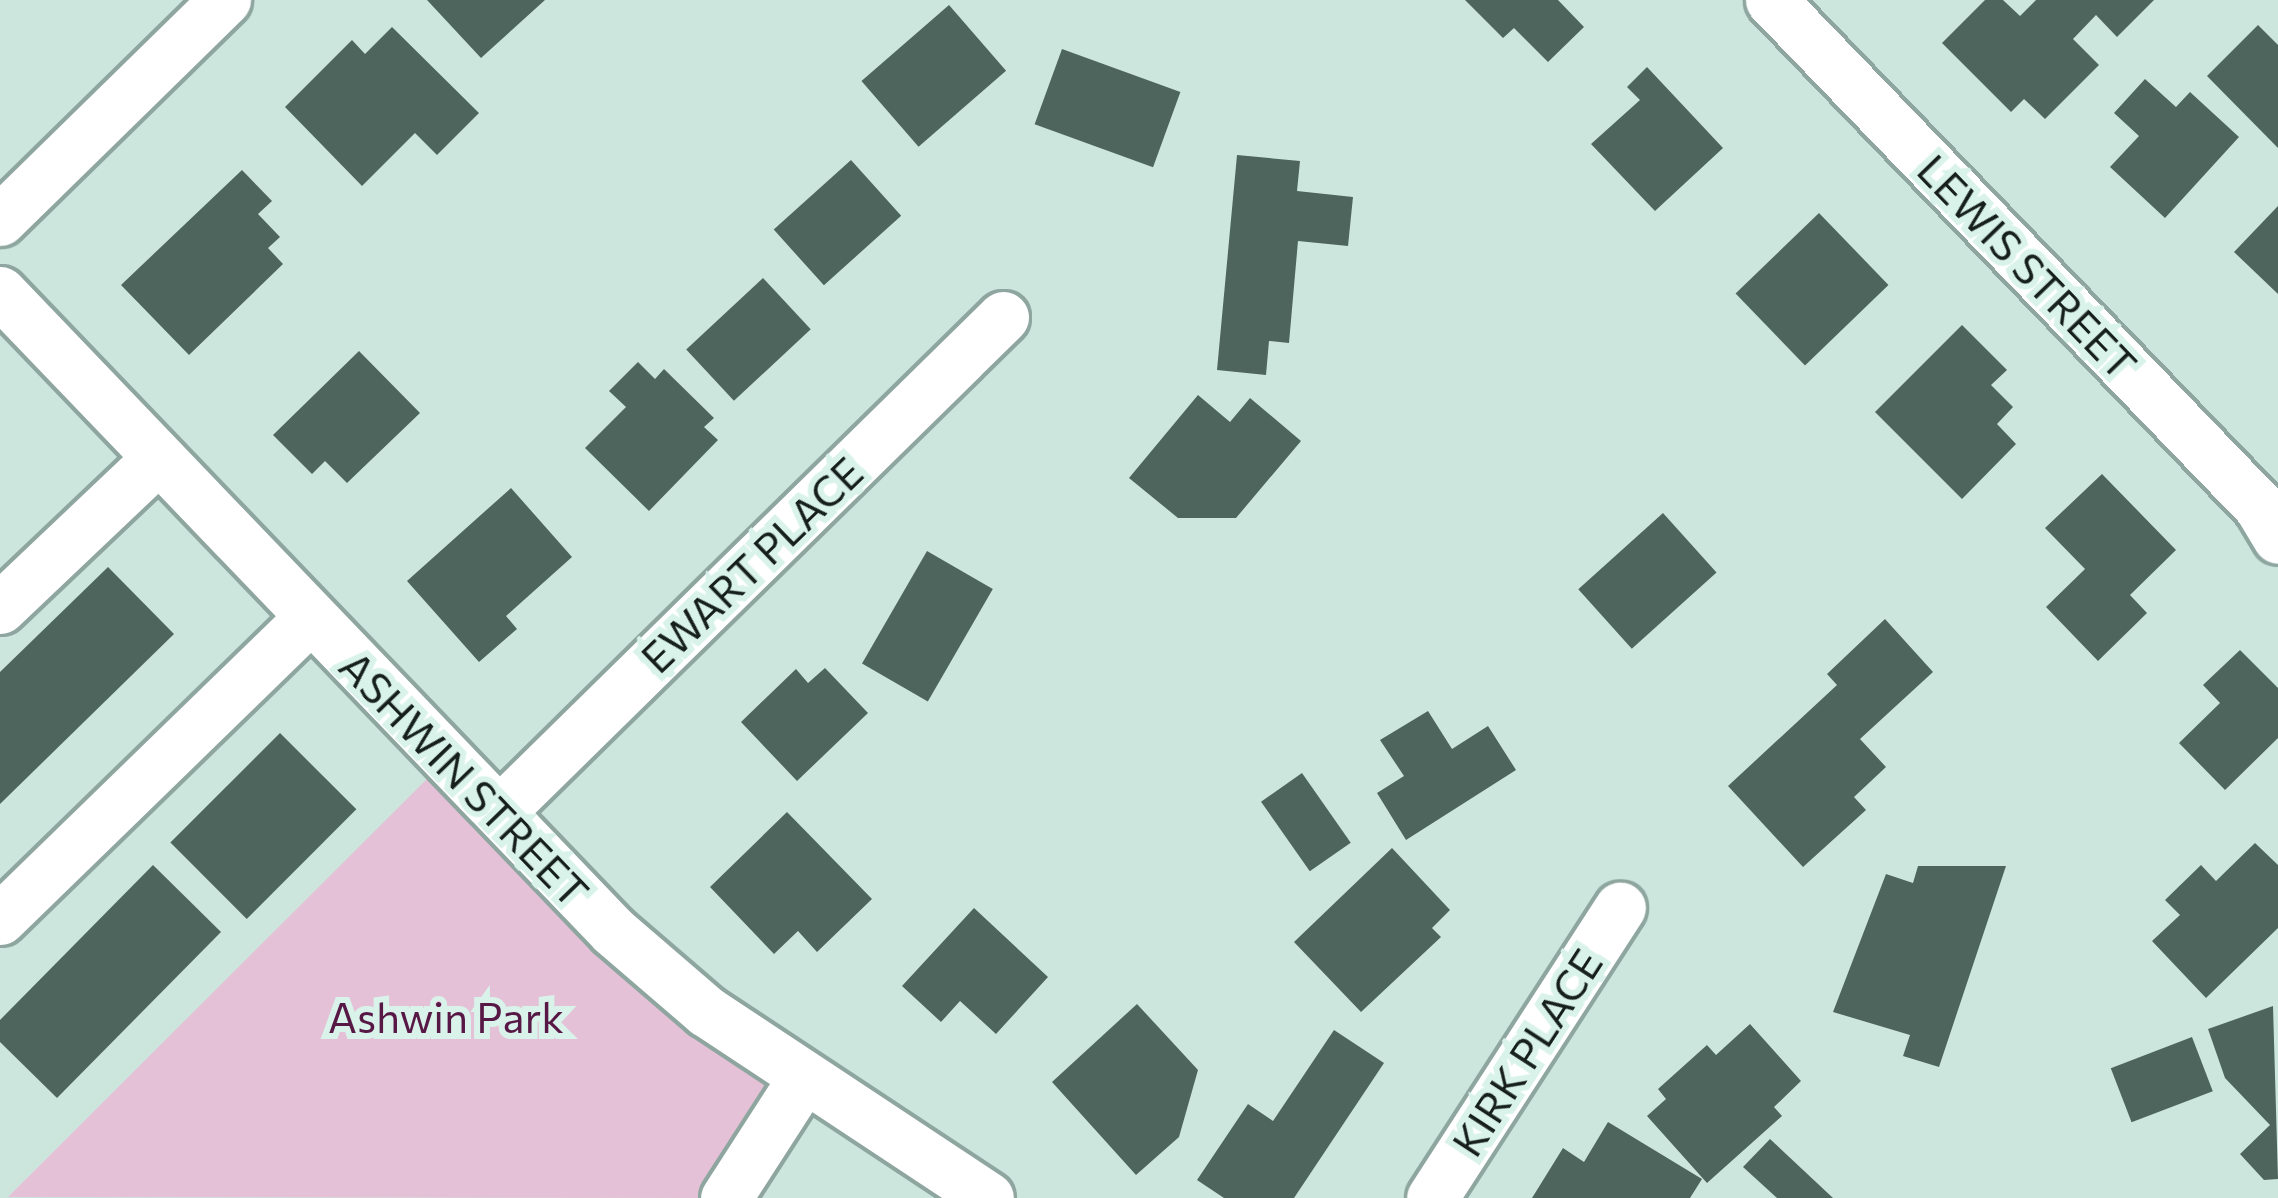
<!DOCTYPE html>
<html>
<head>
<meta charset="utf-8">
<style>
	body { margin:0 }
	#map { position:relative; width:2278px; height:1198px; overflow:hidden; background:#cce6de; font-family:Commissioner,sans-serif }
	div>[style] { position:absolute }
	.green>* { inset:0; background:#e4c1d6 }
	.building>* { inset:0; background:#4e655e; transform-origin:0 0 }
	.roads { filter:drop-shadow(3px 0 #8ea69f) drop-shadow(-3px 0 #8ea69f) drop-shadow(0 3px #8ea69f) drop-shadow(0 -3px #8ea69f) }
	.minor>* { height:51px; margin:-25.5px; padding:0 25.5px; transform-origin:25.5px; border-radius:25.5px; background:#fff }
	span { translate:-50% -50%; white-space:nowrap; text-align:center; line-height:1.15; -webkit-text-stroke:12px #d9f3eb; paint-order:stroke }
	.street-label { font-size:42px; color:#161f1c }
	.park-label { font-size:42px; color:#571845 }
</style>
</head>
<body>
<div id="map">
	<div class="green">
		<div style="clip-path:polygon(448px 758px,795px 1071px,713px 1198px,8px 1197px)"></div>
	</div>
	<div class="building">
		<div style="clip-path:polygon(427px 0,545px 0,481px 58px)"></div>
		<div style="clip-path:polygon(1465px 0,1558px 0,1584px 27px,1548px 62px,1514px 28px,1503px 38px)"></div>
		<div style="clip-path:polygon(1985px 0,2003px 0,2020px 16px,2036px 0,2154px 0,2117px 37px,2096px 15px,2073px 39px,2099px 65px,2045px 119px,2024px 99px,2011px 112px,1942px 43px)"></div>
		<div style="left:949px;top:5px;width:87px;height:116px;rotate:49deg"></div>
		<div style="clip-path:polygon(2258px 25px,2278px 45px,2278px 148px,2207px 76px)"></div>
		<div style="clip-path:polygon(392px 27px,479px 113px,437px 155px,415px 133px,362px 186px,285px 107px,352px 40px,365px 54px)"></div>
		<div style="left:1062px;top:49px;width:126px;height:80px;rotate:20deg"></div>
		<div style="clip-path:polygon(1647px 67px,1723px 148px,1655px 211px,1591px 144px,1640px 100px,1627px 87px)"></div>
		<div style="clip-path:polygon(2145px 79px,2176px 107px,2190px 92px,2239px 137px,2165px 218px,2110px 167px,2139px 136px,2114px 113px)"></div>
		<div style="clip-path:polygon(1237px 155px,1300px 161px,1297px 191px,1353px 197px,1348px 246px,1298px 241px,1289px 343px,1269px 341px,1266px 375px,1217px 370px)"></div>
		<div style="left:851px;top:160px;width:75px;height:104px;rotate:48deg"></div>
		<div style="clip-path:polygon(242px 170px,272px 201px,258px 214px,280px 237px,268px 248px,283px 264px,189px 355px,121px 285px)"></div>
		<div style="clip-path:polygon(2278px 206px,2278px 294px,2234px 252px)"></div>
		<div style="left:1819px;top:213px;width:100px;height:116px;rotate:46deg"></div>
		<div style="left:763px;top:278px;width:70px;height:105px;rotate:47deg"></div>
		<div style="clip-path:polygon(1962px 325px,2007px 370px,1991px 385px,2013px 407px,1997px 424px,2016px 444px,1962px 499px,1875px 412px)"></div>
		<div style="clip-path:polygon(359px 351px,420px 413px,347px 483px,325px 461px,312px 474px,273px 435px)"></div>
		<div style="clip-path:polygon(638px 362px,655px 379px,664px 369px,714px 418px,704px 427px,718px 440px,649px 511px,585px 448px,626px 407px,609px 391px)"></div>
		<div style="clip-path:polygon(1198px 395px,1230px 422px,1250px 398px,1301px 441px,1236px 518px,1178px 518px,1129px 478px)"></div>
		<div style="clip-path:polygon(2102px 474px,2176px 550px,2130px 595px,2147px 613px,2098px 661px,2046px 607px,2085px 569px,2045px 528px)"></div>
		<div style="clip-path:polygon(511px 488px,572px 557px,506px 616px,517px 629px,479px 662px,407px 581px)"></div>
		<div style="left:1663px;top:513px;width:80px;height:114px;rotate:48deg"></div>
		<div style="left:927px;top:551px;width:76px;height:130px;rotate:30deg"></div>
		<div style="clip-path:polygon(108px 567px,174px 634px,0 804px,0 672px)"></div>
		<div style="clip-path:polygon(1885px 619px,1933px 672px,1860px 739px,1886px 767px,1854px 797px,1866px 810px,1803px 867px,1728px 786px,1837px 685px,1827px 674px)"></div>
		<div style="clip-path:polygon(2240px 650px,2278px 688px,2278px 738px,2225px 790px,2179px 743px,2220px 703px,2203px 685px)"></div>
		<div style="clip-path:polygon(825px 668px,868px 713px,797px 781px,741px 722px,796px 669px,808px 683px)"></div>
		<div style="clip-path:polygon(1428px 711px,1452px 749px,1488px 726px,1516px 770px,1406px 840px,1377px 793px,1404px 776px,1380px 740px)"></div>
		<div style="left:280px;top:733px;width:108px;height:155px;rotate:45deg"></div>
		<div style="left:1302px;top:773px;width:85px;height:50px;rotate:55deg"></div>
		<div style="clip-path:polygon(787px 812px,872px 899px,817px 952px,798px 931px,774px 954px,710px 887px)"></div>
		<div style="clip-path:polygon(2255px 843px,2278px 865px,2278px 928px,2206px 998px,2152px 941px,2180px 915px,2165px 900px,2201px 865px,2216px 881px)"></div>
		<div style="clip-path:polygon(1392px 848px,1450px 910px,1432px 928px,1441px 937px,1361px 1012px,1294px 942px)"></div>
		<div style="clip-path:polygon(153px 865px,221px 932px,57px 1098px,0 1042px,0 1020px)"></div>
		<div style="clip-path:polygon(1918px 866px,2006px 866px,1939px 1067px,1903px 1056px,1910px 1035px,1833px 1012px,1886px 874px,1913px 883px)"></div>
		<div style="clip-path:polygon(974px 908px,1048px 977px,996px 1034px,960px 1001px,941px 1022px,902px 986px)"></div>
		<div style="clip-path:polygon(1137px 1004px,1198px 1070px,1179px 1137px,1136px 1175px,1052px 1082px)"></div>
		<div style="clip-path:polygon(2273px 1006px,2278px 1179px,2264px 1180px,2240px 1154px,2270px 1125px,2225px 1078px,2208px 1029px)"></div>
		<div style="clip-path:polygon(1750px 1024px,1801px 1081px,1774px 1107px,1782px 1116px,1707px 1183px,1647px 1116px,1666px 1099px,1658px 1089px,1707px 1045px,1716px 1055px)"></div>
		<div style="clip-path:polygon(1334px 1030px,1384px 1063px,1294px 1198px,1224px 1198px,1197px 1180px,1248px 1104px,1273px 1121px)"></div>
		<div style="left:2192px;top:1037px;width:58px;height:87px;rotate:69deg"></div>
		<div style="clip-path:polygon(1608px 1122px,1702px 1179px,1690px 1198px,1532px 1198px,1563px 1148px,1584px 1162px)"></div>
		<div style="clip-path:polygon(1770px 1139px,1833px 1198px,1777px 1198px,1743px 1167px)"></div>
	</div>
	<div class="roads">
		<div class="minor">
			<div style="left:1771px;top:0;width:703px;rotate:46.04deg"></div>
			<div style="left:2259px;top:506px;width:37px;rotate:59deg"></div>
			<div style="left:0;top:220px;width:315px;rotate:-44.4deg"></div>
			<div style="left:0;top:292px;width:885px;rotate:46.19deg"></div>
			<div style="left:613px;top:931px;width:123px;rotate:40.7deg"></div>
			<div style="left:706px;top:1011px;width:338px;rotate:33.5deg"></div>
			<div style="left:0;top:608px;width:215px;rotate:-43.5deg"></div>
			<div style="left:500px;top:811px;width:705px;rotate:-44.48deg"></div>
			<div style="left:0;top:919px;width:431px;rotate:-44.2deg"></div>
			<div style="left:726px;top:1198px;width:144px;rotate:-57.2deg"></div>
			<div style="left:1432px;top:1198px;width:346px;rotate:-57.1deg"></div>
		</div>
	</div>
	<div class="street-label">
		<span style="left:2028px;top:266px;rotate:46deg">LEWIS STREET</span>
		<span style="left:751px;top:564px;rotate:-44deg">EWART PLACE</span>
		<span style="left:465px;top:778px;rotate:46deg">ASHWIN STREET</span>
		<span style="left:1526px;top:1052px;rotate:-57deg">KIRK PLACE</span>
	</div>
	<div class="park-label">
		<span style="left:446px;top:1016px">Ashwin Park</span>
	</div>
</div>
</body>
</html>
